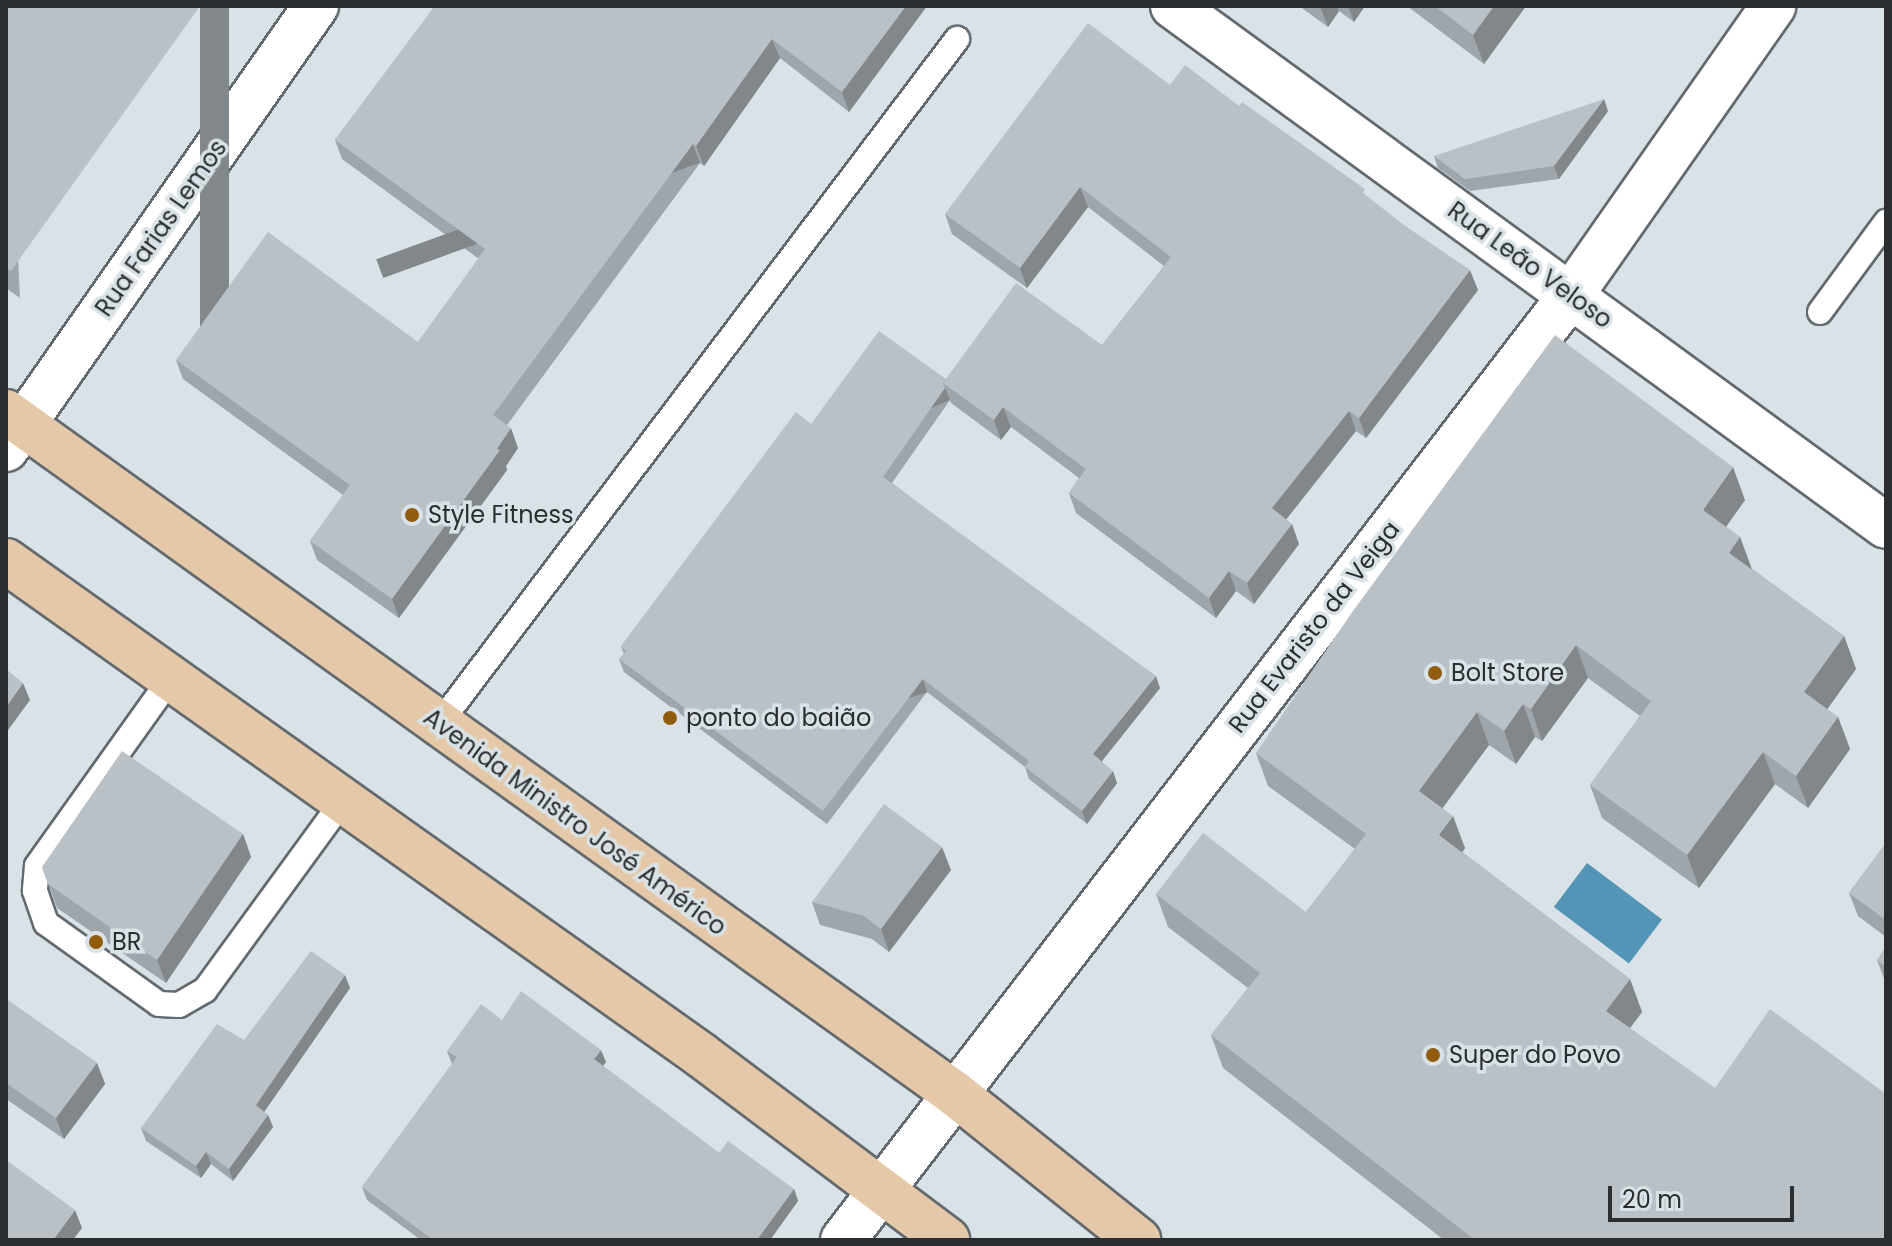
<!DOCTYPE html>
<html>
<head>
<meta charset="utf-8">
<style>
	body { margin:0 }
	#map { position:relative; width:1892px; height:1246px; overflow:hidden; background:#d9e2e7; font-family:Poppins,sans-serif }
	div>[style] { position:absolute }
	.water>* { inset:0; background:#5494b6; transform-origin:0 0 }
	.roads { filter:drop-shadow(2px 0 #636a6f) drop-shadow(-2px 0 #636a6f) drop-shadow(0 2px #636a6f) drop-shadow(0 -2px #636a6f) }
	.lane>* { height:24px; margin:-12px; padding:0 12px; transform-origin:12px; border-radius:12px; background:#fff }
	.street>* { height:44px; margin:-22px; padding:0 22px; transform-origin:22px; border-radius:22px; background:#fff }
	.primary>* { height:44px; margin:-22px; padding:0 22px; transform-origin:22px; border-radius:22px; background:#e5c8a7 }
	.wall>* { inset:0; background:#9fa6ab }
	.shaded-wall>* { inset:0; background:#82878b; transform-origin:0 0 }
	.building>* { inset:0; background:#b9c1c7 }
	.dots>* { width:22px; height:22px; translate:-50% -50%; box-sizing:border-box; border:4px solid #d9e2e7; border-radius:50% }
	span { translate:-50% -50%; white-space:nowrap; text-align:center; line-height:1.15; -webkit-text-stroke:7px #d9e2e7; paint-order:stroke }
	.street-label { font-size:24px; color:#2b2e30 }
	.poi-label { font-size:24px; color:#2b2e30 }
	.left { translate:0 -50%; text-align:left }
	.frame { position:absolute; inset:0; border:8px solid #2b2e30; pointer-events:none }
	.scale { position:absolute; left:1608px; top:1186px; width:186px; height:36px; box-sizing:border-box; border:4px solid #2b2e30; border-top:0; padding-left:10px; font-size:24px; line-height:28px; white-space:nowrap; color:#2b2e30; -webkit-text-stroke:6px #d9e2e7; paint-order:stroke }
</style>
</head>
<body>
<div id="map">
	<div class="water">
		<div style="left:1587px;top:863px;width:94px;height:55px;rotate:37deg"></div>
	</div>
	<div class="roads">
		<div class="lane">
			<div style="left:1820px;top:312px;width:112px;rotate:-53.7deg"></div>
			<div style="left:171px;top:678px;width:231px;rotate:125.5deg"></div>
			<div style="left:37px;top:866px;width:25px;rotate:95deg"></div>
			<div style="left:35px;top:891px;width:34px;rotate:71deg"></div>
			<div style="left:46px;top:923px;width:139px;rotate:35.6deg"></div>
			<div style="left:159px;top:1004px;width:20px;rotate:3deg"></div>
			<div style="left:179px;top:1005px;width:30px;rotate:-30deg"></div>
			<div style="left:205px;top:990px;width:234px;rotate:-53.9deg"></div>
			<div style="left:439px;top:724px;width:859px;rotate:-52.9deg"></div>
		</div>
		<div class="street">
			<div style="left:1173px;top:6px;width:882px;rotate:36.1deg"></div>
			<div style="left:6px;top:449px;width:541px;rotate:-55.02deg"></div>
			<div style="left:843px;top:1240px;width:1193px;rotate:-52.39deg"></div>
			<div style="left:1571px;top:295px;width:353px;rotate:-55deg"></div>
		</div>
		<div class="primary">
			<div style="left:6px;top:412px;width:1167px;rotate:35.69deg"></div>
			<div style="left:954px;top:1093px;width:236px;rotate:38.6deg"></div>
			<div style="left:6px;top:561px;width:853px;rotate:35.4deg"></div>
			<div style="left:701px;top:1055px;width:308px;rotate:36.9deg"></div>
		</div>
	</div>
	<div class="wall">
		<div style="clip-path:polygon(6px 6px,20px 298px,6px 288px)"></div>
		<div style="clip-path:polygon(435px 6px,927px 6px,849px 112px,780px 58px,704px 166px,700px 163px,507px 425px,518px 448px,506px 466px,507px 470px,399px 618px,317px 560px,310px 541px,343px 495px,183px 379px,176px 360px,418px 342px,479px 259px,342px 159px,335px 140px)"></div>
		<div style="clip-path:polygon(1299px 6px,1365px 6px,1354px 22px,1339px 11px,1328px 27px)"></div>
		<div style="clip-path:polygon(1407px 6px,1526px 6px,1484px 64px)"></div>
		<div style="clip-path:polygon(1170px 85px,1239px 106px,1368px 198px,1478px 290px,1366px 438px,1356px 431px,1286px 520px,1299px 544px,1254px 604px,1236px 591px,1216px 618px,1076px 513px,1069px 493px,1079px 478px,1011px 427px,1001px 440px,951px 403px,950px 400px,892px 483px,1160px 688px,1102px 761px,1117px 783px,1087px 824px,1029px 779px,1025px 767px,927px 692px,827px 824px,624px 672px,619px 659px,624px 654px,621px 646px,811px 424px,946px 379px,1102px 345px,1164px 266px,1088px 207px,1027px 288px,952px 234px,945px 214px)"></div>
		<div style="clip-path:polygon(1608px 111px,1559px 179px,1470px 191px,1438px 168px,1434px 156px)"></div>
		<div style="clip-path:polygon(1745px 500px,1726px 527px,1740px 537px,1752px 569px,1844px 636px,1856px 669px,1827px 709px,1838px 717px,1850px 749px,1808px 808px,1775px 784px,1699px 888px,1602px 818px,1590px 785px,1640px 716px,1588px 678px,1542px 741px,1535px 737px,1516px 764px,1489px 745px,1443px 808px,1465px 848px,1462px 852px,1630px 979px,1642px 1012px,1630px 1028px,1886px 1240px,1444px 1240px,1223px 1068px,1211px 1035px,1248px 988px,1168px 927px,1156px 894px,1306px 912px,1355px 849px,1268px 786px,1256px 753px)"></div>
		<div style="clip-path:polygon(243px 834px,251px 857px,166px 983px,57px 908px,42px 867px)"></div>
		<div style="clip-path:polygon(1886px 843px,1886px 937px,1858px 916px,1849px 893px)"></div>
		<div style="clip-path:polygon(951px 870px,889px 952px,872px 939px,820px 925px,812px 902px)"></div>
		<div style="clip-path:polygon(1886px 947px,1886px 984px,1877px 960px)"></div>
		<div style="clip-path:polygon(350px 988px,264px 1112px,268px 1115px,273px 1127px,233px 1181px,211px 1164px,201px 1178px,146px 1141px,141px 1128px,244px 1040px)"></div>
		<div style="clip-path:polygon(6px 999px,97px 1063px,105px 1084px,64px 1139px,6px 1099px)"></div>
		<div style="clip-path:polygon(502px 1020px,606px 1062px,603px 1066px,719px 1153px,794px 1189px,798px 1201px,770px 1240px,421px 1240px,367px 1200px,362px 1187px,452px 1064px,447px 1051px)"></div>
	</div>
	<div class="shaded-wall">
		<div style="left:200px;top:6px;width:29px;height:325px"></div>
		<div style="clip-path:polygon(906px 6px,927px 6px,849px 112px,842px 92px)"></div>
		<div style="clip-path:polygon(1320px 6px,1337px 6px,1339px 11px,1328px 27px)"></div>
		<div style="clip-path:polygon(1348px 6px,1365px 6px,1354px 22px)"></div>
		<div style="clip-path:polygon(1494px 6px,1526px 6px,1484px 64px,1473px 35px)"></div>
		<div style="clip-path:polygon(772px 39px,780px 58px,704px 166px,696px 146px)"></div>
		<div style="clip-path:polygon(1604px 99px,1608px 111px,1559px 179px,1554px 166px)"></div>
		<div style="left:693px;top:144px;width:20px;height:337px;rotate:70deg"></div>
		<div style="clip-path:polygon(1080px 187px,1088px 207px,1027px 288px,1020px 268px)"></div>
		<div style="clip-path:polygon(1470px 270px,1478px 290px,1366px 438px,1359px 418px)"></div>
		<div style="left:945px;top:388px;width:13px;height:108px;rotate:67deg"></div>
		<div style="clip-path:polygon(1003px 407px,1011px 427px,1001px 440px,994px 420px)"></div>
		<div style="clip-path:polygon(1349px 411px,1356px 431px,1279px 528px,1272px 508px)"></div>
		<div style="clip-path:polygon(511px 428px,518px 448px,506px 466px,507px 470px,399px 618px,392px 599px)"></div>
		<div style="clip-path:polygon(1733px 467px,1745px 500px,1715px 542px,1703px 510px)"></div>
		<div style="clip-path:polygon(1292px 524px,1299px 544px,1254px 604px,1247px 583px)"></div>
		<div style="clip-path:polygon(1740px 537px,1752px 570px,1729px 553px)"></div>
		<div style="clip-path:polygon(1229px 571px,1236px 591px,1216px 618px,1209px 598px)"></div>
		<div style="clip-path:polygon(1844px 636px,1856px 669px,1816px 725px,1804px 692px)"></div>
		<div style="clip-path:polygon(1576px 645px,1588px 678px,1542px 741px,1531px 709px)"></div>
		<div style="clip-path:polygon(1156px 676px,1160px 688px,1098px 766px,1093px 754px)"></div>
		<div style="left:923px;top:679px;width:14px;height:166px;rotate:73deg"></div>
		<div style="clip-path:polygon(23px 683px,30px 700px,6px 733px,6px 707px)"></div>
		<div style="clip-path:polygon(1523px 704px,1535px 737px,1516px 764px,1504px 731px)"></div>
		<div style="clip-path:polygon(1477px 712px,1489px 745px,1431px 823px,1419px 791px)"></div>
		<div style="clip-path:polygon(1838px 717px,1850px 749px,1808px 808px,1796px 776px)"></div>
		<div style="clip-path:polygon(1763px 752px,1775px 784px,1699px 888px,1687px 855px)"></div>
		<div style="clip-path:polygon(1113px 771px,1117px 783px,1087px 824px,1082px 811px)"></div>
		<div style="clip-path:polygon(1453px 816px,1465px 848px,1451px 868px,1439px 835px)"></div>
		<div style="clip-path:polygon(243px 834px,251px 857px,166px 983px,157px 960px)"></div>
		<div style="clip-path:polygon(942px 847px,951px 870px,889px 952px,881px 929px)"></div>
		<div style="clip-path:polygon(345px 975px,350px 988px,260px 1118px,256px 1105px)"></div>
		<div style="clip-path:polygon(1630px 979px,1642px 1012px,1618px 1044px,1606px 1011px)"></div>
		<div style="clip-path:polygon(601px 1050px,606px 1062px,598px 1072px,594px 1059px)"></div>
		<div style="clip-path:polygon(97px 1063px,105px 1084px,64px 1139px,56px 1118px)"></div>
		<div style="clip-path:polygon(268px 1115px,273px 1127px,233px 1181px,229px 1169px)"></div>
		<div style="clip-path:polygon(206px 1152px,211px 1164px,201px 1178px,196px 1166px)"></div>
		<div style="clip-path:polygon(794px 1189px,798px 1201px,770px 1240px,757px 1240px)"></div>
		<div style="clip-path:polygon(75px 1210px,82px 1228px,73px 1240px,53px 1240px)"></div>
	</div>
	<div class="building">
		<div style="clip-path:polygon(6px 6px,200px 6px,11px 271px,6px 268px)"></div>
		<div style="clip-path:polygon(435px 6px,906px 6px,842px 92px,772px 39px,696px 146px,693px 144px,493px 415px,511px 428px,497px 449px,500px 450px,392px 599px,310px 541px,350px 485px,176px 360px,268px 232px,418px 342px,485px 249px,335px 140px)"></div>
		<div style="clip-path:polygon(1435px 6px,1494px 6px,1473px 35px)"></div>
		<div style="clip-path:polygon(1088px 23px,1170px 85px,1185px 65px,1239px 106px,1242px 102px,1365px 189px,1363px 193px,1404px 225px,1470px 270px,1359px 418px,1349px 411px,1272px 508px,1292px 524px,1247px 583px,1229px 571px,1209px 598px,1069px 493px,1086px 469px,1003px 407px,994px 420px,943px 383px,1016px 283px,1102px 345px,1171px 257px,1080px 187px,1020px 268px,945px 214px)"></div>
		<div style="clip-path:polygon(1604px 99px,1554px 166px,1465px 179px,1434px 156px)"></div>
		<div style="clip-path:polygon(879px 331px,946px 379px,943px 383px,945px 388px,883px 477px,1156px 676px,1093px 754px,1113px 771px,1082px 811px,1025px 767px,1029px 761px,923px 679px,823px 811px,619px 659px,626px 651px,621px 646px,796px 412px,811px 424px)"></div>
		<div style="clip-path:polygon(1555px 335px,1733px 467px,1703px 510px,1740px 537px,1729px 553px,1844px 636px,1804px 692px,1838px 717px,1796px 776px,1763px 752px,1687px 855px,1590px 785px,1651px 701px,1576px 645px,1531px 709px,1523px 704px,1504px 731px,1477px 712px,1419px 791px,1453px 816px,1439px 835px,1630px 979px,1606px 1011px,1715px 1088px,1770px 1009px,1886px 1094px,1886px 1240px,1475px 1240px,1211px 1035px,1260px 973px,1156px 894px,1203px 833px,1306px 912px,1366px 834px,1256px 753px,1353px 611px)"></div>
		<div style="clip-path:polygon(6px 669px,23px 683px,6px 707px)"></div>
		<div style="clip-path:polygon(122px 751px,243px 834px,157px 960px,48px 884px,42px 867px)"></div>
		<div style="clip-path:polygon(884px 804px,942px 847px,881px 929px,864px 916px,812px 902px)"></div>
		<div style="clip-path:polygon(1886px 843px,1886px 920px,1849px 893px)"></div>
		<div style="clip-path:polygon(1886px 947px,1886px 967px,1877px 960px)"></div>
		<div style="clip-path:polygon(311px 951px,345px 975px,256px 1105px,268px 1115px,229px 1169px,206px 1152px,196px 1166px,141px 1128px,217px 1024px,244px 1040px)"></div>
		<div style="clip-path:polygon(521px 991px,601px 1050px,594px 1059px,719px 1153px,728px 1141px,794px 1189px,757px 1240px,433px 1240px,362px 1187px,457px 1057px,447px 1051px,481px 1004px,502px 1020px)"></div>
		<div style="clip-path:polygon(6px 999px,97px 1063px,56px 1118px,6px 1083px)"></div>
		<div style="clip-path:polygon(6px 1160px,75px 1210px,53px 1240px,6px 1240px)"></div>
	</div>
	<div class="dots">
		<div style="left:412px;top:515px;background:#915c10"></div>
		<div style="left:1435px;top:673px;background:#915c10"></div>
		<div style="left:670px;top:718px;background:#915c10"></div>
		<div style="left:96px;top:942px;background:#915c10"></div>
		<div style="left:1433px;top:1055px;background:#915c10"></div>
	</div>
	<div class="street-label">
		<span style="left:161px;top:228px;rotate:-55deg">Rua Farias Lemos</span>
		<span style="left:1530px;top:265px;rotate:36deg">Rua Leão Veloso</span>
		<span style="left:1314px;top:627px;rotate:-52deg">Rua Evaristo da Veiga</span>
		<span style="left:575px;top:822px;rotate:36deg">Avenida Ministro José Américo</span>
	</div>
	<div class="poi-label">
		<span class="left" style="left:428px;top:515px">Style Fitness</span>
		<span class="left" style="left:1451px;top:673px">Bolt Store</span>
		<span class="left" style="left:686px;top:718px">ponto do baião</span>
		<span class="left" style="left:112px;top:942px">BR</span>
		<span class="left" style="left:1449px;top:1055px">Super do Povo</span>
	</div>
	<div class="frame"></div>
	<div class="scale">20 m</div>
</div>
</body>
</html>
